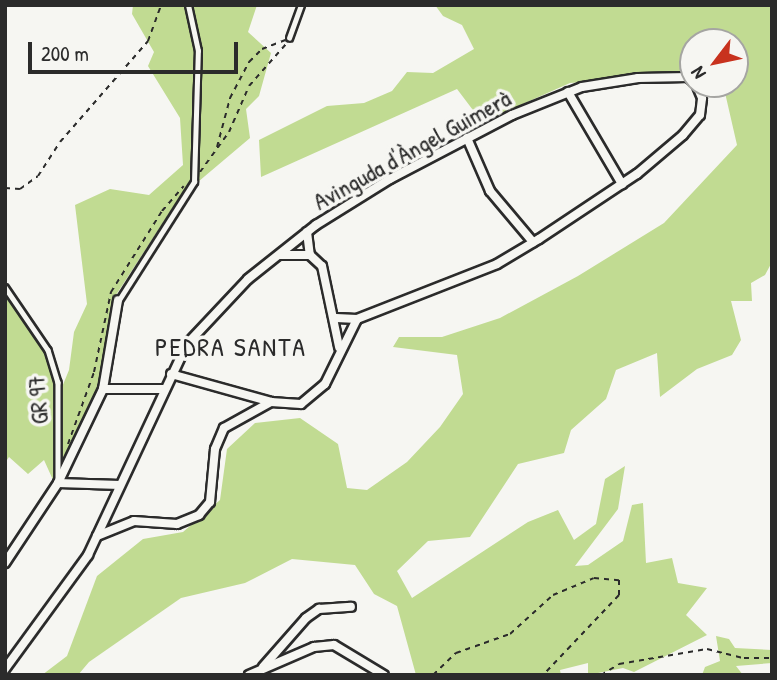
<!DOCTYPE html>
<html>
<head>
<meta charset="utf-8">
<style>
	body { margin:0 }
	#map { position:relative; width:777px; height:680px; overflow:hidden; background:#f6f6f2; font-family:"Patrick Hand",sans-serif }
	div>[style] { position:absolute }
	.green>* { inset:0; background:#c1db92 }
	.path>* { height:2px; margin-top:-1px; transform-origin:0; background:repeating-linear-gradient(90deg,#2b2b2b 0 5px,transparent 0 10px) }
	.roads { filter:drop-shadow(2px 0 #2b2b2b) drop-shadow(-2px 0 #2b2b2b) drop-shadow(0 2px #2b2b2b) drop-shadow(0 -2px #2b2b2b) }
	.service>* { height:4.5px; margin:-2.25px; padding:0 2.25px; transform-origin:2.25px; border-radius:2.25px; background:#f6f6f2 }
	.minor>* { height:8px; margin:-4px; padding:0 4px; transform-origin:4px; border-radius:4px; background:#f6f6f2 }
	span { translate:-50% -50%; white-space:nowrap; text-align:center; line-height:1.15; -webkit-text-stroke:7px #f6f6f2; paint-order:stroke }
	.street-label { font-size:24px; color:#2b2b2b }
	.neighbourhood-label { font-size:26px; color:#2b2b2b; letter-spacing:2px }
	.frame { position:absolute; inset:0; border:7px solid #2b2b2b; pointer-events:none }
	.north { position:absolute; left:679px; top:28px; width:70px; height:70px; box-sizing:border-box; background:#f6f6f2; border:2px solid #a5a5a2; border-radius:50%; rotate:238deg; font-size:19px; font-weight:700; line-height:28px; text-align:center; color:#2b2b2b }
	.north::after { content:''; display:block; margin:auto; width:24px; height:32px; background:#c8321e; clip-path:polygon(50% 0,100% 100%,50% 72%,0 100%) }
	.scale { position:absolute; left:28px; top:42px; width:210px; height:32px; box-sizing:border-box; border:4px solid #2b2b2b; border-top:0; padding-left:9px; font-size:21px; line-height:24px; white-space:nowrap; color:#2b2b2b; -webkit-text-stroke:5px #f6f6f2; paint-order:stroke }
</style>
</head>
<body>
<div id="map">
	<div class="green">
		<div style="clip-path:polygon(133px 5px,257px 5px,248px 32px,271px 53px,259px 96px,246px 109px,250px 138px,179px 198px,114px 298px,97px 390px,53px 480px,44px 460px,28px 474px,9px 457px,5px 463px,5px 293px,45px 352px,60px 392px,69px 370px,74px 332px,87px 304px,75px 205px,110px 189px,149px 195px,183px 165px,180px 118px,148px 66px,154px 52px,132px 14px)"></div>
		<div style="clip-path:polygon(435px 5px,772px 5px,772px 262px,765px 275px,751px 283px,752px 301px,731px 301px,741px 340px,732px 355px,697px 369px,660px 397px,657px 353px,616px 370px,606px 399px,571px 430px,564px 453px,518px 464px,470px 537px,428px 541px,397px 571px,412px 598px,528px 522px,558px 510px,574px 540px,596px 524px,605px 479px,625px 466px,618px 509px,575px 566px,588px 565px,623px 541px,632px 505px,643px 503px,646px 563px,672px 558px,678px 583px,707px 588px,686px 615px,707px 635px,634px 672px,623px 668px,588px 675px,588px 663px,560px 670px,561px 675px,416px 675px,397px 606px,374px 594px,355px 565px,292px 559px,245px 583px,181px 598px,89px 662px,78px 675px,42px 675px,67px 656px,97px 576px,143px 539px,183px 532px,220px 500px,227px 449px,255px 423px,300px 418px,338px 444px,347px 488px,367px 490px,407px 462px,440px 427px,463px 394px,457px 355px,393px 347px,399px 337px,442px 337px,500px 318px,578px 276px,664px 223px,737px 145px,723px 84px,735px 84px,735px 42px,693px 42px,693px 73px,570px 83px,482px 122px,457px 89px,261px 177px,259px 140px,327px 106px,364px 103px,392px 91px,407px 72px,433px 73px,474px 49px,462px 25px,443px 16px)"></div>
		<div style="clip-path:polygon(716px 636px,729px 639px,735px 648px,772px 650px,772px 663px,736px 666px,743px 675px,702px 675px,705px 667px,720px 661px)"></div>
	</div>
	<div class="path">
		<div style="left:217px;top:147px;width:51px;rotate:-75.1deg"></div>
		<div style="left:230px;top:98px;width:41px;rotate:-62.2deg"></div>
		<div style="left:249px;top:62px;width:18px;rotate:-45deg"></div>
		<div style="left:262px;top:49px;width:25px;rotate:-21deg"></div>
		<div style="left:200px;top:172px;width:49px;rotate:-54.1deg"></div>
		<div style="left:229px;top:132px;width:50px;rotate:-66.5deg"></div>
		<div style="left:249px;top:86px;width:56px;rotate:-48.6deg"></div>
		<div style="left:5px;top:188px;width:15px;rotate:4deg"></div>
		<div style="left:20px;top:189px;width:22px;rotate:-36deg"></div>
		<div style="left:38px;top:176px;width:40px;rotate:-57.1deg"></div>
		<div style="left:60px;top:142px;width:134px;rotate:-48.9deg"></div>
		<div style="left:148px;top:41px;width:38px;rotate:-70deg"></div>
		<div style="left:68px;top:444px;width:77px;rotate:-70.1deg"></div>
		<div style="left:94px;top:372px;width:82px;rotate:-78deg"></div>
		<div style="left:111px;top:292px;width:96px;rotate:-57.8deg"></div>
		<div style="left:162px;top:211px;width:33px;rotate:-49deg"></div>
		<div style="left:433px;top:675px;width:32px;rotate:-44deg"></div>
		<div style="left:456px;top:653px;width:57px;rotate:-19.4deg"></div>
		<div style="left:510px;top:634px;width:58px;rotate:-42.2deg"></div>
		<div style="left:553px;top:595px;width:44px;rotate:-22.5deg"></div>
		<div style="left:594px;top:578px;width:25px;rotate:5deg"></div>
		<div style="left:619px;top:580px;width:15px;rotate:90deg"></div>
		<div style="left:619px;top:595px;width:110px;rotate:133.5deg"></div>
		<div style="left:601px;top:675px;width:21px;rotate:-31deg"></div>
		<div style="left:619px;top:664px;width:89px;rotate:-9.7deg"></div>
		<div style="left:707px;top:649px;width:38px;rotate:14deg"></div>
		<div style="left:744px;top:658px;width:28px"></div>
	</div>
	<div class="roads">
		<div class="service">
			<div style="left:289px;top:38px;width:35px;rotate:-70deg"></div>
			<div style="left:5px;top:287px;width:76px;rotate:55.7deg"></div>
			<div style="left:48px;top:350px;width:34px;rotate:73deg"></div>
			<div style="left:58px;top:382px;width:96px;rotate:90deg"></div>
			<div style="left:119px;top:300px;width:140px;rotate:-57.6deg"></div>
			<div style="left:194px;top:182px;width:131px;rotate:-88.3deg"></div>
			<div style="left:198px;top:51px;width:47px;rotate:-102.3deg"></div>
		</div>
		<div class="minor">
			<div style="left:568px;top:92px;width:107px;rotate:59.6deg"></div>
			<div style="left:467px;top:138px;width:58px;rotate:66.5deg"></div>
			<div style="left:490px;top:191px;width:67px;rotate:49.9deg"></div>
			<div style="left:307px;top:232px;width:23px;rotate:83deg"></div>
			<div style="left:280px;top:255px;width:30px"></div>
			<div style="left:310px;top:255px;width:16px;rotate:43deg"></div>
			<div style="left:322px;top:266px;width:83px;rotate:78.1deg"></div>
			<div style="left:336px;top:318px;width:21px;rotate:3deg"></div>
			<div style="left:357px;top:319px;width:150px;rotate:-21.4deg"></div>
			<div style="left:497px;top:264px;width:49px;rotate:-30.8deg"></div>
			<div style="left:539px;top:239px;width:118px;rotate:-33.6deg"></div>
			<div style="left:637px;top:174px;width:60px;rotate:-40.3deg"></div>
			<div style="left:683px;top:135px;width:26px;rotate:-50deg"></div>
			<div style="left:700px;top:115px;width:17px;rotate:-83deg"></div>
			<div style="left:702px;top:98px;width:15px;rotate:-113deg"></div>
			<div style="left:171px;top:374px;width:104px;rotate:15.6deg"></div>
			<div style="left:271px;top:402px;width:30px;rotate:4deg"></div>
			<div style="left:301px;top:404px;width:31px;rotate:-40deg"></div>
			<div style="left:325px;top:384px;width:72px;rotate:-63.8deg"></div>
			<div style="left:103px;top:389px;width:60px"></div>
			<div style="left:58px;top:483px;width:62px;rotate:1.8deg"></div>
			<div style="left:97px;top:536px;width:40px;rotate:-22deg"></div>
			<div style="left:134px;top:521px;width:43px;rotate:4deg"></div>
			<div style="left:177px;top:524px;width:24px;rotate:-22deg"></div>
			<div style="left:199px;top:515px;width:17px;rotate:-50deg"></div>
			<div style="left:210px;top:502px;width:53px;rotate:-84.6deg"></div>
			<div style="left:215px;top:449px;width:23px;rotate:-67deg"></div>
			<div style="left:224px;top:428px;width:54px;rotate:-29deg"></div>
			<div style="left:5px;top:563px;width:96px;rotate:-56.5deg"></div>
			<div style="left:58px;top:483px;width:104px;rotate:-64.4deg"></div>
			<div style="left:103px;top:389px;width:90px;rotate:-80.4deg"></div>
			<div style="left:263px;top:667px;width:65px;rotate:-48.7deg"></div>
			<div style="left:306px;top:618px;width:16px;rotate:-35deg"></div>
			<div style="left:319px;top:609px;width:32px;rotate:-4deg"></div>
			<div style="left:5px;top:669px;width:141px;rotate:-53.9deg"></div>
			<div style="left:88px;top:555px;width:233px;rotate:-64.9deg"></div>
			<div style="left:187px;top:344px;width:89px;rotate:-46.8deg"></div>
			<div style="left:248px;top:279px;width:87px;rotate:-38.5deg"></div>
			<div style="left:316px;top:225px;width:87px;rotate:-31.9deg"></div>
			<div style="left:390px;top:179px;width:138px;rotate:-27.7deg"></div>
			<div style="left:512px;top:115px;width:75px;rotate:-21.8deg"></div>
			<div style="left:582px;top:87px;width:57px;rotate:-9.1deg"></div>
			<div style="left:638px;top:78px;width:50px;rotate:-1.1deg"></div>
			<div style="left:688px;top:77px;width:6px;rotate:39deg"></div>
			<div style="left:249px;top:675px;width:71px;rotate:-23.3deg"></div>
			<div style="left:314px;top:647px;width:20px;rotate:-6deg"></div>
			<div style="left:334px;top:645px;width:58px;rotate:31deg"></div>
		</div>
	</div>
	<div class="street-label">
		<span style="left:412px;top:150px;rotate:-29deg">Avinguda d'Àngel Guimerà</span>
		<span style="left:38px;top:400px;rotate:-95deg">GR 97</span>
	</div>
	<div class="neighbourhood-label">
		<span style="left:231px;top:347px">PEDRA SANTA</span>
	</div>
	<div class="frame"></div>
	<div class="north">N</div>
	<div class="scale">200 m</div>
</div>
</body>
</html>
